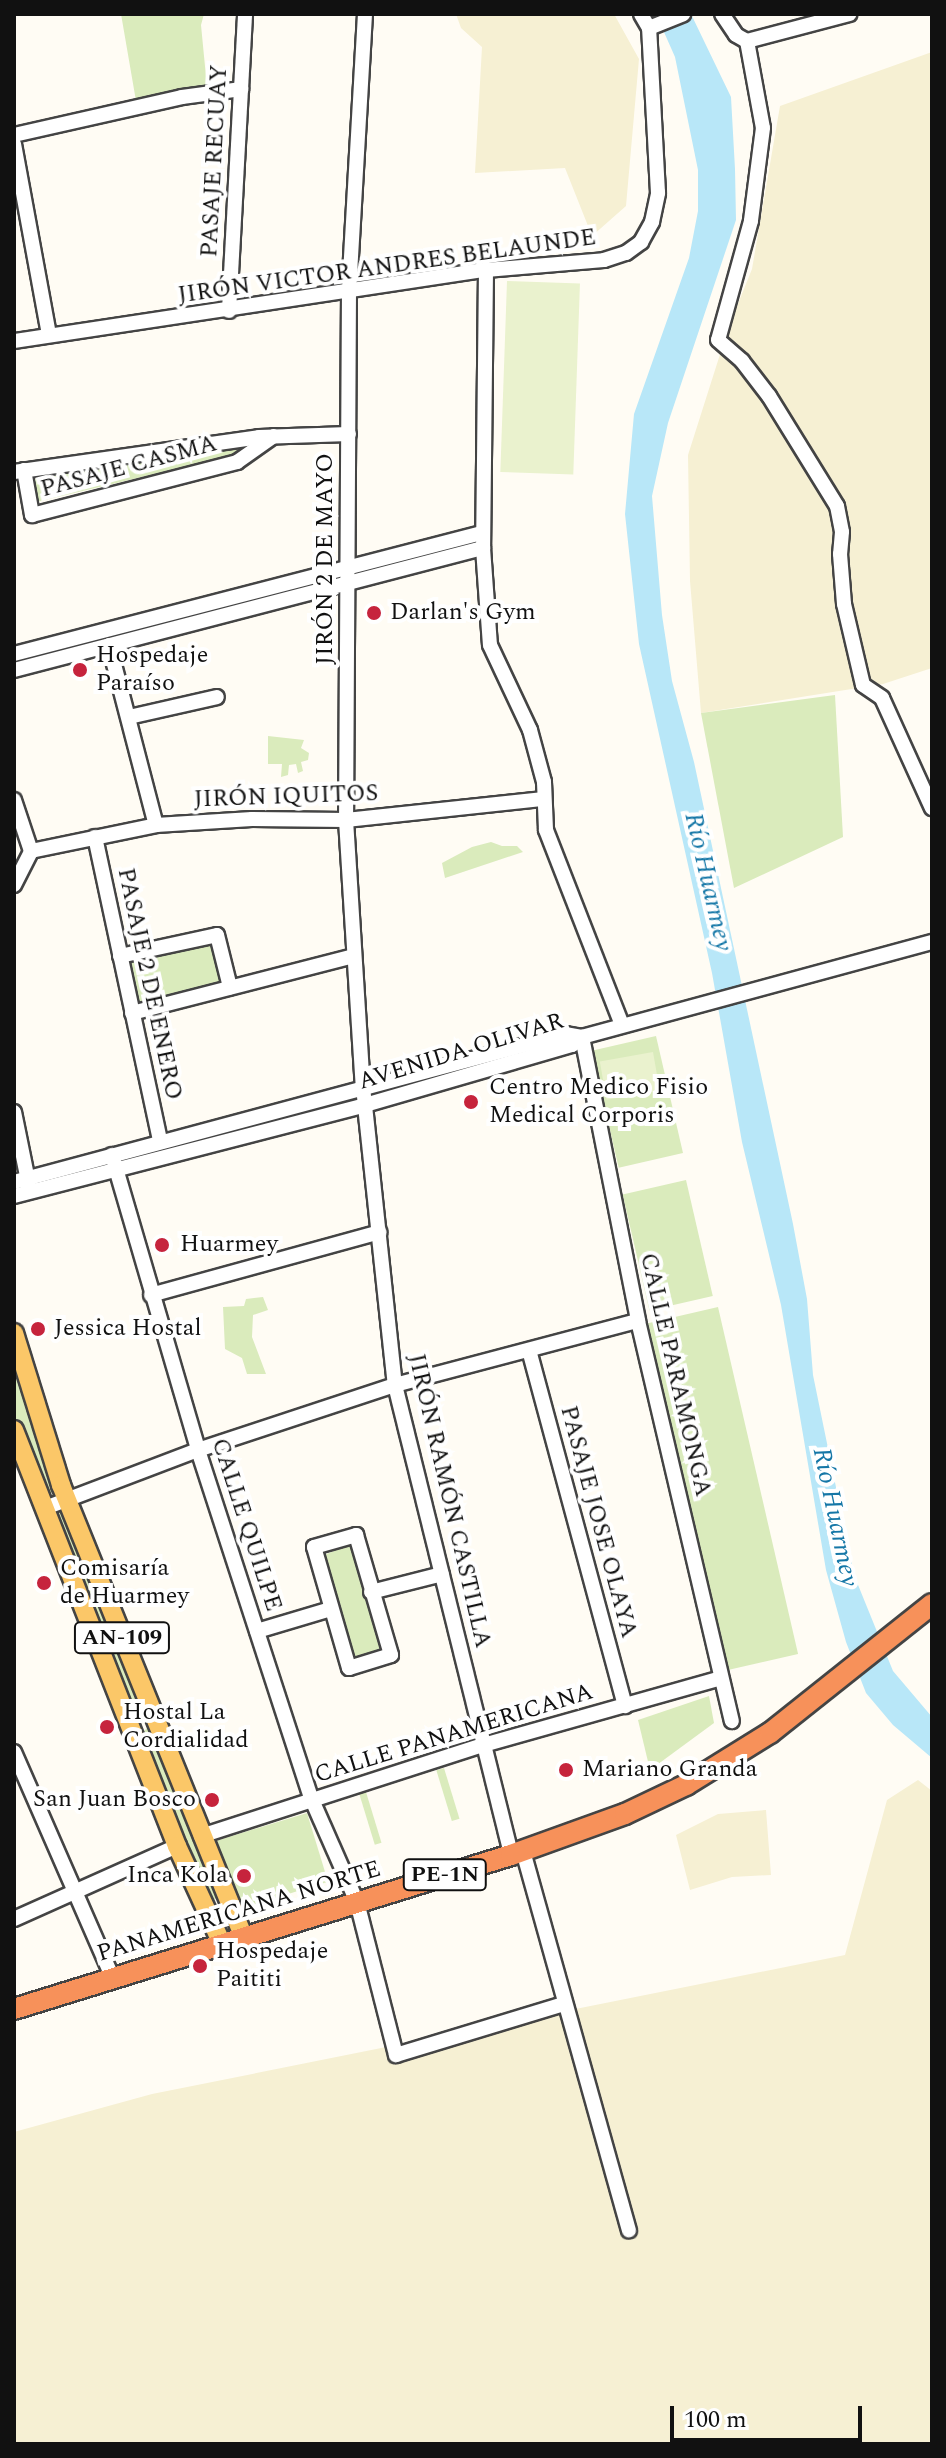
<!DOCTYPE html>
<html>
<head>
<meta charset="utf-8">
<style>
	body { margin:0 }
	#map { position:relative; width:946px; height:2458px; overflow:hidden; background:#fffcf4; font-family:Spectral,serif }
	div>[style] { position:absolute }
	.farmland>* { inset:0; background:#f6f0d3 }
	.green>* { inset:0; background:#daebbc; transform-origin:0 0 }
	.pitch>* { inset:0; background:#eaf2ce; transform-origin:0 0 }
	.water>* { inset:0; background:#b8e7f8 }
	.roads { filter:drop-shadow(2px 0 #444) drop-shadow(-2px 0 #444) drop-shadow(0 2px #444) drop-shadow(0 -2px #444) }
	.minor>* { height:14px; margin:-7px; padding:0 7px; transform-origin:7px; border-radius:7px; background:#fff }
	.major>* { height:18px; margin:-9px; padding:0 9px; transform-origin:9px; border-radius:9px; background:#fbc768 }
	.highway>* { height:20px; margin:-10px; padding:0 10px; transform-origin:10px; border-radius:10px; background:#f7915a }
	.dots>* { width:22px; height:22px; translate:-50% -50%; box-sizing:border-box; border:4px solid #fff; border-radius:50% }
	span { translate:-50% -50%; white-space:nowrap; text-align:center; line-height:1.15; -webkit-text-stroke:8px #fff; paint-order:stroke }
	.shield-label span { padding:2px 6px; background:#fff; border:2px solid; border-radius:6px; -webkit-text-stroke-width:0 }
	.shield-label { font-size:22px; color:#111; font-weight:700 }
	.street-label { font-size:24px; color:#111 }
	.poi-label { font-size:24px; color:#111 }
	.left { translate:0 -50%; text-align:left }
	.right { translate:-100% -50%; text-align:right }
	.water-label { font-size:26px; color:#1577a7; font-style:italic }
	.frame { position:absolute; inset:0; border:16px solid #111; pointer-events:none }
	.scale { position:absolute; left:670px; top:2406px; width:192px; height:36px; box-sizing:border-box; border:4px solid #111; border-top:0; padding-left:10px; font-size:24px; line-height:28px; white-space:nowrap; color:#111; -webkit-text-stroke:6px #fff; paint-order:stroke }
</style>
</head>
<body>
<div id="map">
	<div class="farmland">
		<div style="clip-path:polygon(456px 14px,614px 14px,639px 59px,626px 206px,592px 236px,565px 168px,475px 173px,482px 47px,461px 28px)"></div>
		<div style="clip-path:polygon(932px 52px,932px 668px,883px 684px,701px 713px,690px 581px,688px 455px,729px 326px,752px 269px,780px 106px)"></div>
		<div style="clip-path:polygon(918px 1780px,932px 1791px,932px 2444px,14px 2444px,14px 2132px,152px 2094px,845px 1955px,887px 1800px)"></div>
		<div style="clip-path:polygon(766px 1810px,771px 1875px,732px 1877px,690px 1890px,676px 1835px,718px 1814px)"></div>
	</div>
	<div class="green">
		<div style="clip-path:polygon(121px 14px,204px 14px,201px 25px,207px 87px,136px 101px)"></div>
		<div style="clip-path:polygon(247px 447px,231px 456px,36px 502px,34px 479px)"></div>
		<div style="clip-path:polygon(835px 695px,843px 837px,734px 888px,701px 713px)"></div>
		<div style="clip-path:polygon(268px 736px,304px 740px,301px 748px,309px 753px,308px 760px,301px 762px,303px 771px,298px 773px,296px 764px,289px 765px,288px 775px,281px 777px,282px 764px,268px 764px)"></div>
		<div style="clip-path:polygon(491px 842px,502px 846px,517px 846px,523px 852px,445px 878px,442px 863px,472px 847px)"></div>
		<div style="left:212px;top:941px;width:44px;height:88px;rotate:78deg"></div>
		<div style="left:656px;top:1036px;width:120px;height:66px;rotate:77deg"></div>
		<div style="left:686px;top:1180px;width:119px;height:65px;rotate:77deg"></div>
		<div style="clip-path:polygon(263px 1297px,268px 1310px,253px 1315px,252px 1337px,266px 1374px,247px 1374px,242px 1358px,225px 1349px,223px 1307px,244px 1306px,246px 1299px)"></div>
		<div style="left:718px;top:1307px;width:356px;height:72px;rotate:77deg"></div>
		<div style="clip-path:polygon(14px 1349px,55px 1486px,53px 1493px,46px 1492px,41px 1484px,14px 1418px)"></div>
		<div style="clip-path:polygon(58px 1509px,65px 1510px,142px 1700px,141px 1708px,135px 1712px,129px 1708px,55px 1515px)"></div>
		<div style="clip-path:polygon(353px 1543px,380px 1650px,354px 1659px,322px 1556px)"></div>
		<div style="clip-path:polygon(709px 1696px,714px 1723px,650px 1770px,638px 1720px)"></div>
		<div style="clip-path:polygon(148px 1727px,155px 1734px,154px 1740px,217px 1891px,218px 1898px,213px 1900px,207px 1898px,144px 1740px,143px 1732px)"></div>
		<div style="left:444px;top:1768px;width:53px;height:8px;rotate:73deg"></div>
		<div style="left:366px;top:1792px;width:53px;height:7px;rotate:73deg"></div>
		<div style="left:307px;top:1813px;width:72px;height:100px;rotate:73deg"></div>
	</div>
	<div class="pitch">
		<div style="left:507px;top:281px;width:73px;height:191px;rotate:2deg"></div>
		<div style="left:653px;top:1052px;width:39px;height:54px;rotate:80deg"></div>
	</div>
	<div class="water">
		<div style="clip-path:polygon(656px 14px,691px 14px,731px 97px,735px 169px,736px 220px,668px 423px,652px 496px,662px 615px,672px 681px,694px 762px,793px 1224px,807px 1299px,813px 1375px,854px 1575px,893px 1671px,932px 1717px,932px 1758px,893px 1725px,866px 1693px,846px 1642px,826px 1570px,781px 1305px,742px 1142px,712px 973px,639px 644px,625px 514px,634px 414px,689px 258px,698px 211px,698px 170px,675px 57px)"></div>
	</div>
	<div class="roads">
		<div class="minor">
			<div style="left:365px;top:14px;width:277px;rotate:93.3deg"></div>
			<div style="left:349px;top:291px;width:529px;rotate:90.32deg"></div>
			<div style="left:346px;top:820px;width:268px;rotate:86.4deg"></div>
			<div style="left:363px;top:1087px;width:300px;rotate:83.9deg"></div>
			<div style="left:395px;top:1385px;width:484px;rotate:76.1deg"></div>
			<div style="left:722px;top:14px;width:25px;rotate:56deg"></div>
			<div style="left:736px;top:35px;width:13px;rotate:29deg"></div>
			<div style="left:747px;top:41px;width:106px;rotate:-14.8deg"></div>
			<div style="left:649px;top:28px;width:37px;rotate:-22deg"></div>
			<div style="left:747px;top:41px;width:88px;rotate:79.6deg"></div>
			<div style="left:763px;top:128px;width:94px;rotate:97.4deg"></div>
			<div style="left:751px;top:221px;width:123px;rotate:105.5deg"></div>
			<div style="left:718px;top:340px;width:32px;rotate:41deg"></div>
			<div style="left:742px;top:361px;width:44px;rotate:52.4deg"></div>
			<div style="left:769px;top:396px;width:129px;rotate:58.3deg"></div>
			<div style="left:837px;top:506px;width:26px;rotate:79deg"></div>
			<div style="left:842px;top:532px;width:22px;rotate:95deg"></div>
			<div style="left:840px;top:554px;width:50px;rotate:85.4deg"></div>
			<div style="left:844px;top:604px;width:83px;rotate:76.8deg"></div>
			<div style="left:863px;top:685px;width:23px;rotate:34deg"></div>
			<div style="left:882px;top:698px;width:121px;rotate:65.6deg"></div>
			<div style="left:14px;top:135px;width:172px;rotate:-12.7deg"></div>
			<div style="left:182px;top:97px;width:60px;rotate:-7.7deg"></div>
			<div style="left:14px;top:144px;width:194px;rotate:79.6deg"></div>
			<div style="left:486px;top:270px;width:278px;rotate:90.6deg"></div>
			<div style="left:483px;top:548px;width:97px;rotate:85.9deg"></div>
			<div style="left:490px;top:645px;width:94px;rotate:64.8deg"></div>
			<div style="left:530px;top:730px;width:54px;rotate:74.9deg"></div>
			<div style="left:544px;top:782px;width:48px;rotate:87.6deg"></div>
			<div style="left:546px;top:830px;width:209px;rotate:68.7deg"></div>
			<div style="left:229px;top:311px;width:297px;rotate:-86.9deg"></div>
			<div style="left:14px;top:341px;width:477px;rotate:-8.6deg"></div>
			<div style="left:486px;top:270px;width:118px;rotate:-4.8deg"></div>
			<div style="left:604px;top:260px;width:23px;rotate:-18deg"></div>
			<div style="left:626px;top:253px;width:19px;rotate:-36deg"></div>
			<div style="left:641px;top:242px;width:23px;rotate:-61deg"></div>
			<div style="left:652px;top:222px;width:30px;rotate:-78deg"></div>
			<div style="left:658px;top:193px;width:165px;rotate:-93.1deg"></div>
			<div style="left:649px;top:28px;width:16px;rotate:-120deg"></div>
			<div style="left:24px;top:470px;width:46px;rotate:79.9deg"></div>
			<div style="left:32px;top:515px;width:212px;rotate:-14.5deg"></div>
			<div style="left:237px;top:462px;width:45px;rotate:-35.1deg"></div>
			<div style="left:14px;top:472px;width:247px;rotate:-8.1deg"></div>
			<div style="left:259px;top:437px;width:90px;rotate:-1.9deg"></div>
			<div style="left:109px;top:645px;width:186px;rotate:75.4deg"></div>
			<div style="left:14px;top:654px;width:484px;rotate:-14.5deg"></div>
			<div style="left:14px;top:670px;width:485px;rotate:-14.6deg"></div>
			<div style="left:129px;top:717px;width:90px;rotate:-12.8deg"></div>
			<div style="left:14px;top:800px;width:54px;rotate:71.6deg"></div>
			<div style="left:95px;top:837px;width:310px;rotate:77.9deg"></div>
			<div style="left:31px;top:851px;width:128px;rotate:-11.7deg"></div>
			<div style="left:156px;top:825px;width:96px;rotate:-3.6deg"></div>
			<div style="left:252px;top:819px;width:94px;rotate:0.6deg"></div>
			<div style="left:346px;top:820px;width:199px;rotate:-6.1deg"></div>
			<div style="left:14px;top:885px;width:38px;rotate:-63deg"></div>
			<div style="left:120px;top:956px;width:99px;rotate:-12.2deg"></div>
			<div style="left:217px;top:935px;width:54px;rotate:76deg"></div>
			<div style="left:132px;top:1013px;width:229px;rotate:-14.4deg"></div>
			<div style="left:582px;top:1037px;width:289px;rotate:78.8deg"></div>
			<div style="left:638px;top:1321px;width:411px;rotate:76.8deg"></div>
			<div style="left:14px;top:1112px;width:76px;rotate:78.5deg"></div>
			<div style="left:112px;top:1155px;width:307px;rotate:73.7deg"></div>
			<div style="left:198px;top:1450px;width:368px;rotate:72deg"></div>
			<div style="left:312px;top:1800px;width:111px;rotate:66.2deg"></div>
			<div style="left:357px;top:1902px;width:158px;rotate:75.7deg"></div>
			<div style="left:396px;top:2055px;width:176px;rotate:-16.9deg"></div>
			<div style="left:14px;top:1182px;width:571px;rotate:-15.03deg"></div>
			<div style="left:565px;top:1034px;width:17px;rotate:10deg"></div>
			<div style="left:14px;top:1196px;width:363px;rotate:-14.5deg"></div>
			<div style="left:365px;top:1105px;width:216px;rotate:-16.2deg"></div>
			<div style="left:572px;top:1045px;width:13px;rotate:-39deg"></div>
			<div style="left:582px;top:1037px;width:363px;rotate:-15.2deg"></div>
			<div style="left:151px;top:1295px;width:237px;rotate:-15.4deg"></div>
			<div style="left:529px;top:1350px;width:369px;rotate:74.9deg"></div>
			<div style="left:45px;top:1508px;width:164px;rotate:-20.8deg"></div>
			<div style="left:198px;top:1450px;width:207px;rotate:-18.3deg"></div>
			<div style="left:395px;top:1385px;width:251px;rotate:-14.8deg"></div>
			<div style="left:356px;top:1535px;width:125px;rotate:73.7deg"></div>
			<div style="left:391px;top:1655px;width:44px;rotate:162.8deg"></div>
			<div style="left:349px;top:1668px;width:126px;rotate:-106.1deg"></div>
			<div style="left:314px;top:1547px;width:44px;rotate:-15.9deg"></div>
			<div style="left:371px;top:1592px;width:73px;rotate:-14.2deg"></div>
			<div style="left:257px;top:1631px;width:77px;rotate:-16.6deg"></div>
			<div style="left:14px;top:1752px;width:248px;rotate:66.4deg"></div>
			<div style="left:201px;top:1836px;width:296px;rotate:-17.9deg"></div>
			<div style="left:483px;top:1745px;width:247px;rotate:-15.7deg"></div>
			<div style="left:523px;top:1851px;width:394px;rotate:74.4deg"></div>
			<div style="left:14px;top:1919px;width:179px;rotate:-24.1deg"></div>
		</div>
		<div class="major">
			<div style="left:14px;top:1333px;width:159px;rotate:72.8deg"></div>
			<div style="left:61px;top:1485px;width:488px;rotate:68deg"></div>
			<div style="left:14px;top:1430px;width:447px;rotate:68.6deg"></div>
			<div style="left:177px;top:1846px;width:108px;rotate:65.3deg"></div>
		</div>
		<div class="highway">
			<div style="left:14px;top:2009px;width:520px;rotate:-17.22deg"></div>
			<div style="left:511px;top:1855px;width:121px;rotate:-19.8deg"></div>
			<div style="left:625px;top:1814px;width:68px;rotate:-25.4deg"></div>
			<div style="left:686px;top:1785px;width:99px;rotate:-31.8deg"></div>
			<div style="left:770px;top:1733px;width:207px;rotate:-38.5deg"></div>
		</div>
	</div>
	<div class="dots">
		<div style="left:374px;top:613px;background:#c6243d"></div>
		<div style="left:80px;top:670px;background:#c6243d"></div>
		<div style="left:471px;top:1102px;background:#c6243d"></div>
		<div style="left:162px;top:1245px;background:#c6243d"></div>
		<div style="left:38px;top:1329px;background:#c6243d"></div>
		<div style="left:44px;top:1583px;background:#c6243d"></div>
		<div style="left:107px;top:1727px;background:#c6243d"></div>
		<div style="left:566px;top:1770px;background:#c6243d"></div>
		<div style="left:212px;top:1800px;background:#c6243d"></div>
		<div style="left:244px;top:1876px;background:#c6243d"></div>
		<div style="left:200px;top:1966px;background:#c6243d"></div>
	</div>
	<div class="shield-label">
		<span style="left:122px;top:1638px">AN-109</span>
		<span style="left:445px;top:1875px">PE-1N</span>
	</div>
	<div class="street-label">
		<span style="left:215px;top:161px;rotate:-87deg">PASAJE RECUAY</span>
		<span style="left:387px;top:267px;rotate:-8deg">JIRÓN VICTOR ANDRES BELAUNDE</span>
		<span style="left:129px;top:467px;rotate:-15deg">PASAJE CASMA</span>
		<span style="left:326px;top:559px;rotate:-90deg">JIRÓN 2 DE MAYO</span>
		<span style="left:286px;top:797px;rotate:-2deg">JIRÓN IQUITOS</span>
		<span style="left:149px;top:984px;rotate:78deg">PASAJE 2 DE ENERO</span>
		<span style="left:461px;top:1052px;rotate:-17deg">AVENIDA OLIVAR</span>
		<span style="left:675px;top:1375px;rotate:77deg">CALLE PARAMONGA</span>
		<span style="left:449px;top:1501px;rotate:77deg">JIRÓN RAMÓN CASTILLA</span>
		<span style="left:598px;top:1522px;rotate:75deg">PASAJE JOSE OLAYA</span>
		<span style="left:246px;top:1525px;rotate:72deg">CALLE QUILPE</span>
		<span style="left:454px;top:1734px;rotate:-17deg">CALLE PANAMERICANA</span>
		<span style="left:239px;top:1912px;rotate:-17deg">PANAMERICANA NORTE</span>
	</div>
	<div class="poi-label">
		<span class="left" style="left:390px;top:613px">Darlan's Gym</span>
		<span class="left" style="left:96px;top:670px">Hospedaje<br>Paraíso</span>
		<span class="left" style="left:489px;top:1102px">Centro Medico Fisio<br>Medical Corporis</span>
		<span class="left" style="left:180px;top:1245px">Huarmey</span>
		<span class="left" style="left:54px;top:1329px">Jessica Hostal</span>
		<span class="left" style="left:60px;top:1583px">Comisaría<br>de Huarmey</span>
		<span class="left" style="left:123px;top:1727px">Hostal La<br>Cordialidad</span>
		<span class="left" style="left:582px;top:1770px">Mariano Granda</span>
		<span class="right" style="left:196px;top:1800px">San Juan Bosco</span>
		<span class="right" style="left:228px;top:1876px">Inca Kola</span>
		<span class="left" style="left:216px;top:1966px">Hospedaje<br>Paititi</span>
	</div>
	<div class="water-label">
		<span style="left:708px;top:882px;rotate:77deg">Río Huarmey</span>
		<span style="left:835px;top:1517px;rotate:78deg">Río Huarmey</span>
	</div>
	<div class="frame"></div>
	<div class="scale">100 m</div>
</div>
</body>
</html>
